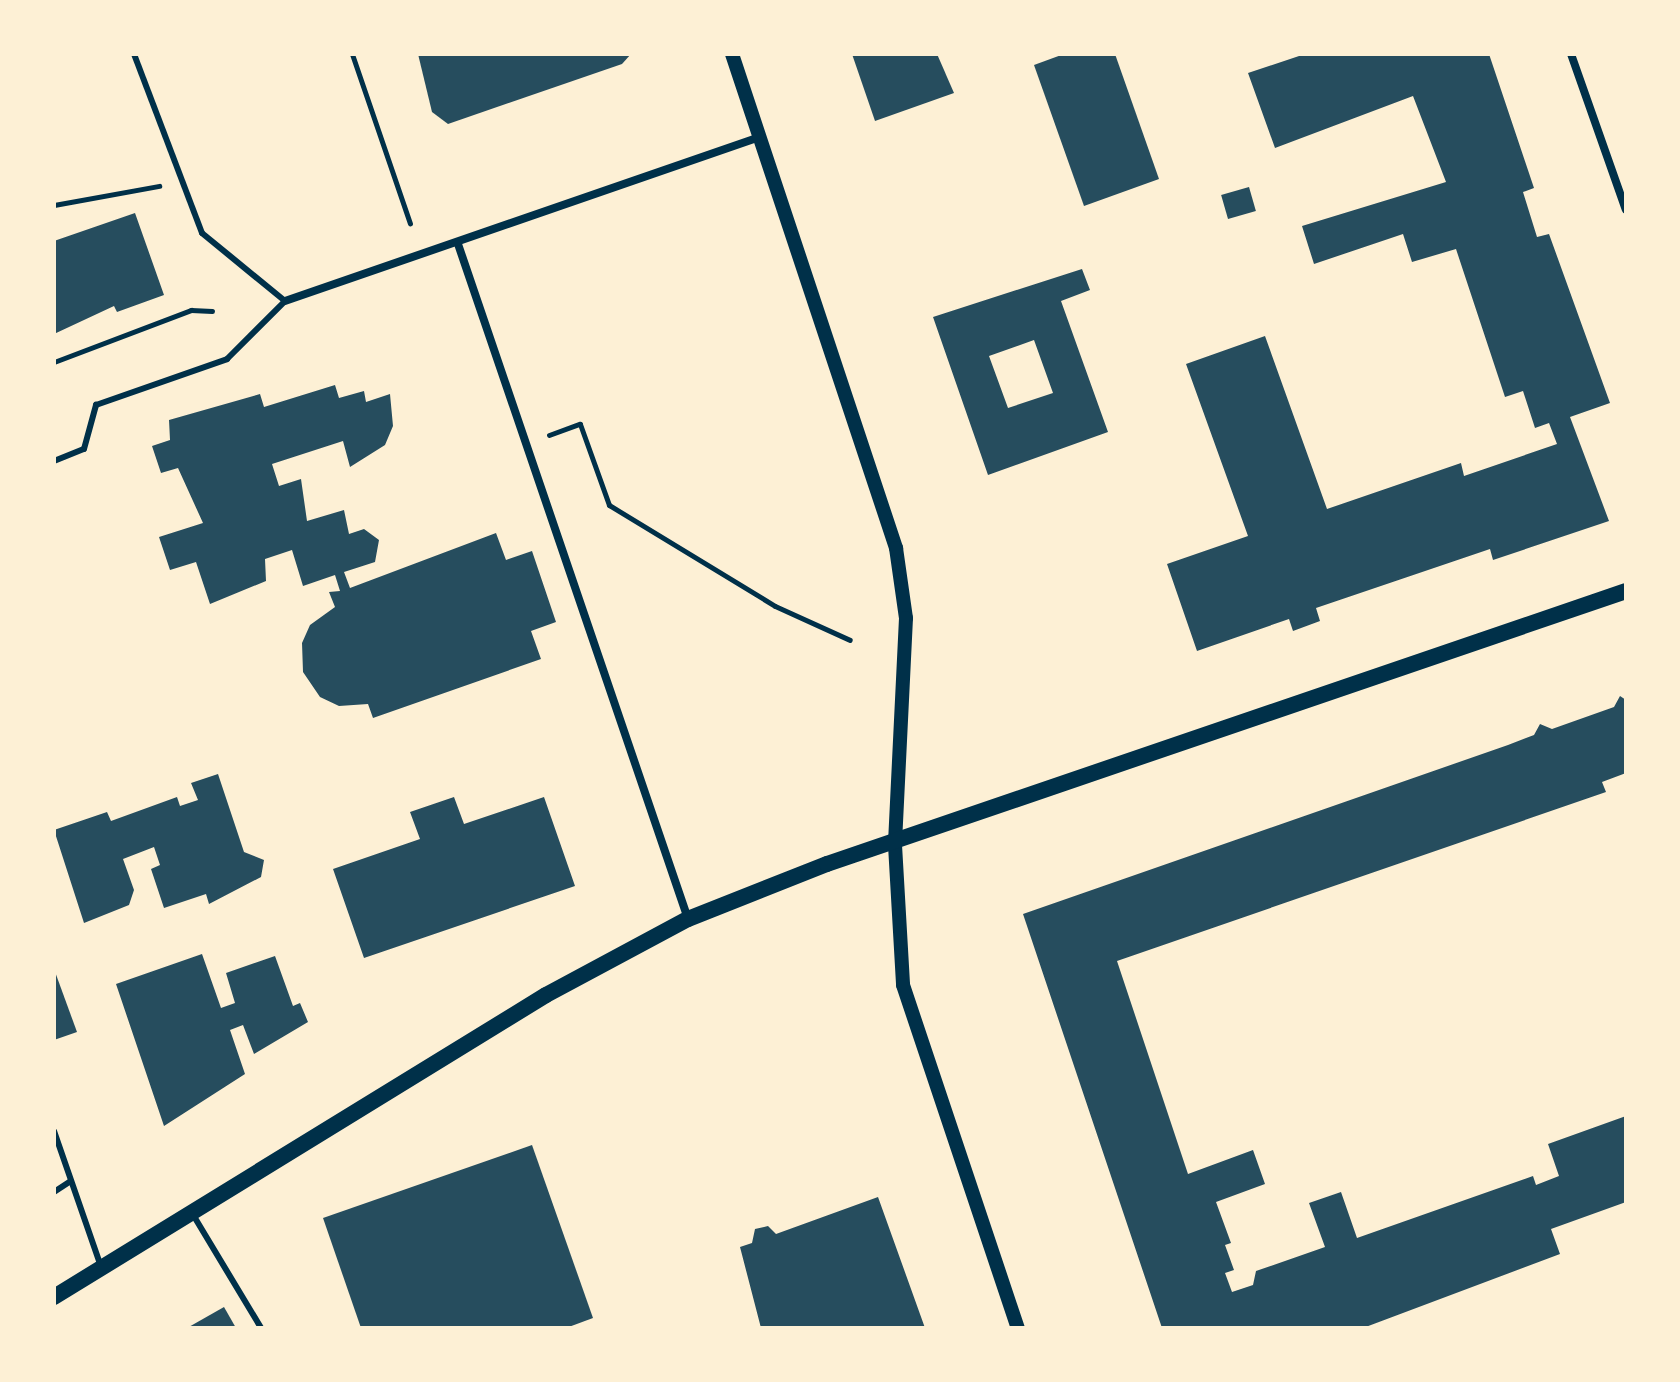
<!DOCTYPE html>
<html>
<head>
<meta charset="utf-8">
<style>
	body { margin:0 }
	#map { position:relative; width:1680px; height:1382px; overflow:hidden; background:#fdf0d5; font-family:Ubuntu,sans-serif }
	div>[style] { position:absolute }
	.building>* { inset:0; background:#264d5e; transform-origin:0 0 }
	.path>* { height:5px; margin:-2.5px; padding:0 2.5px; transform-origin:2.5px; border-radius:2.5px; background:#003049 }
	.service>* { height:6px; margin:-3px; padding:0 3px; transform-origin:3px; border-radius:3px; background:#003049 }
	.minor>* { height:8px; margin:-4px; padding:0 4px; transform-origin:4px; border-radius:4px; background:#003049 }
	.tertiary>* { height:14px; margin:-7px; padding:0 7px; transform-origin:7px; border-radius:7px; background:#003049 }
	.secondary>* { height:16px; margin:-8px; padding:0 8px; transform-origin:8px; border-radius:8px; background:#003049 }
	span { translate:-50% -50%; white-space:nowrap; text-align:center; line-height:1.15; -webkit-text-stroke:8px #fdf0d5; paint-order:stroke }
	.frame { position:absolute; inset:0; border:56px solid #fdf0d5; pointer-events:none }
</style>
</head>
<body>
<div id="map">
	<div class="building">
		<div style="clip-path:polygon(418px 54px,631px 54px,622px 64px,448px 124px,432px 112px)"></div>
		<div style="clip-path:polygon(852px 54px,937px 54px,954px 93px,875px 121px)"></div>
		<div style="clip-path:polygon(1064px 54px,1115px 54px,1159px 179px,1084px 206px,1034px 65px)"></div>
		<div style="clip-path:polygon(1305px 54px,1489px 54px,1534px 188px,1523px 192px,1537px 237px,1549px 234px,1610px 403px,1570px 417px,1609px 521px,1493px 560px,1490px 549px,1316px 608px,1320px 621px,1293px 631px,1289px 619px,1197px 651px,1167px 564px,1248px 536px,1186px 364px,1265px 336px,1327px 509px,1461px 463px,1464px 476px,1557px 444px,1549px 423px,1535px 428px,1523px 391px,1505px 397px,1456px 249px,1412px 262px,1403px 234px,1314px 264px,1302px 226px,1446px 182px,1413px 96px,1275px 148px,1248px 73px)"></div>
		<div style="left:1249px;top:187px;width:25px;height:29px;rotate:74deg"></div>
		<div style="clip-path:polygon(135px 213px,164px 295px,117px 312px,114px 306px,54px 334px,54px 241px)"></div>
		<div style="clip-path:polygon(evenodd,1082px 269px,1090px 290px,1061px 301px,1108px 432px,988px 475px,933px 317px,1082px 269px,1034px 340px,1053px 393px,1008px 408px,989px 356px,1034px 340px)"></div>
		<div style="clip-path:polygon(335px 385px,339px 398px,364px 391px,366px 402px,390px 394px,393px 426px,385px 445px,350px 467px,343px 441px,272px 464px,279px 486px,301px 479px,307px 521px,344px 510px,349px 534px,364px 529px,379px 540px,375px 562px,344px 572px,350px 588px,496px 533px,506px 560px,532px 551px,556px 622px,531px 631px,541px 659px,373px 718px,368px 704px,339px 706px,320px 697px,303px 672px,302px 643px,310px 625px,335px 607px,329px 592px,340px 591px,335px 575px,303px 586px,292px 550px,265px 559px,266px 581px,210px 604px,196px 562px,170px 570px,159px 537px,203px 523px,178px 468px,161px 473px,152px 446px,170px 440px,169px 420px,260px 394px,264px 407px)"></div>
		<div style="clip-path:polygon(1620px 696px,1626px 700px,1626px 773px,1602px 782px,1606px 792px,1117px 961px,1188px 1174px,1253px 1150px,1265px 1184px,1216px 1202px,1231px 1243px,1225px 1245px,1234px 1270px,1225px 1273px,1232px 1292px,1253px 1285px,1256px 1271px,1325px 1247px,1309px 1203px,1341px 1192px,1357px 1238px,1533px 1176px,1536px 1185px,1559px 1176px,1548px 1144px,1626px 1116px,1626px 1202px,1551px 1229px,1560px 1254px,1363px 1328px,1162px 1328px,1023px 914px,1508px 745px,1534px 735px,1540px 724px,1552px 729px,1614px 707px)"></div>
		<div style="clip-path:polygon(218px 774px,244px 852px,264px 860px,261px 877px,209px 904px,206px 894px,164px 908px,151px 869px,160px 865px,154px 847px,123px 859px,134px 890px,129px 905px,84px 923px,54px 830px,107px 812px,111px 821px,177px 797px,180px 806px,198px 800px,191px 783px)"></div>
		<div style="clip-path:polygon(454px 797px,464px 824px,544px 797px,575px 886px,364px 958px,333px 869px,420px 839px,410px 812px)"></div>
		<div style="clip-path:polygon(202px 954px,221px 1008px,235px 1003px,226px 973px,275px 956px,293px 1006px,300px 1003px,308px 1022px,254px 1054px,243px 1025px,230px 1030px,245px 1074px,164px 1126px,116px 984px)"></div>
		<div style="clip-path:polygon(54px 969px,77px 1032px,54px 1040px)"></div>
		<div style="clip-path:polygon(532px 1145px,593px 1318px,566px 1328px,361px 1328px,323px 1218px)"></div>
		<div style="clip-path:polygon(878px 1197px,925px 1328px,761px 1328px,740px 1247px,752px 1243px,755px 1229px,768px 1226px,776px 1234px)"></div>
		<div style="clip-path:polygon(224px 1307px,236px 1328px,187px 1328px)"></div>
	</div>
	<div class="path">
		<div style="left:352px;top:54px;width:179px;rotate:71.1deg"></div>
		<div style="left:54px;top:205px;width:107px;rotate:-10.3deg"></div>
		<div style="left:54px;top:362px;width:147px;rotate:-20.8deg"></div>
		<div style="left:191px;top:310px;width:21px;rotate:3deg"></div>
		<div style="left:549px;top:435px;width:33px;rotate:-20deg"></div>
		<div style="left:580px;top:424px;width:86px;rotate:70.3deg"></div>
		<div style="left:609px;top:505px;width:194px;rotate:31.3deg"></div>
		<div style="left:775px;top:606px;width:82px;rotate:24.4deg"></div>
	</div>
	<div class="service">
		<div style="left:54px;top:461px;width:32px;rotate:-22deg"></div>
		<div style="left:84px;top:449px;width:46px;rotate:-74.7deg"></div>
		<div style="left:96px;top:405px;width:139px;rotate:-19.3deg"></div>
		<div style="left:227px;top:359px;width:82px;rotate:-45deg"></div>
		<div style="left:285px;top:301px;width:107px;rotate:-140.7deg"></div>
		<div style="left:202px;top:233px;width:191px;rotate:-110.8deg"></div>
		<div style="left:54px;top:1131px;width:144px;rotate:70.9deg"></div>
		<div style="left:54px;top:1192px;width:20px;rotate:-33deg"></div>
		<div style="left:192px;top:1213px;width:134px;rotate:59deg"></div>
	</div>
	<div class="minor">
		<div style="left:1571px;top:54px;width:165px;rotate:70.6deg"></div>
		<div style="left:458px;top:244px;width:713px;rotate:71.18deg"></div>
		<div style="left:285px;top:301px;width:503px;rotate:-19.05deg"></div>
	</div>
	<div class="tertiary">
		<div style="left:732px;top:54px;width:521px;rotate:71.63deg"></div>
		<div style="left:896px;top:548px;width:71px;rotate:81.9deg"></div>
		<div style="left:906px;top:618px;width:227px;rotate:92.8deg"></div>
		<div style="left:895px;top:845px;width:140px;rotate:86.7deg"></div>
		<div style="left:903px;top:985px;width:362px;rotate:71.5deg"></div>
	</div>
	<div class="secondary">
		<div style="left:54px;top:1297px;width:577px;rotate:-31.54deg"></div>
		<div style="left:546px;top:995px;width:161px;rotate:-28.2deg"></div>
		<div style="left:688px;top:919px;width:149px;rotate:-21.6deg"></div>
		<div style="left:827px;top:864px;width:844px;rotate:-18.86deg"></div>
	</div>
	<div class="frame"></div>
</div>
</body>
</html>
